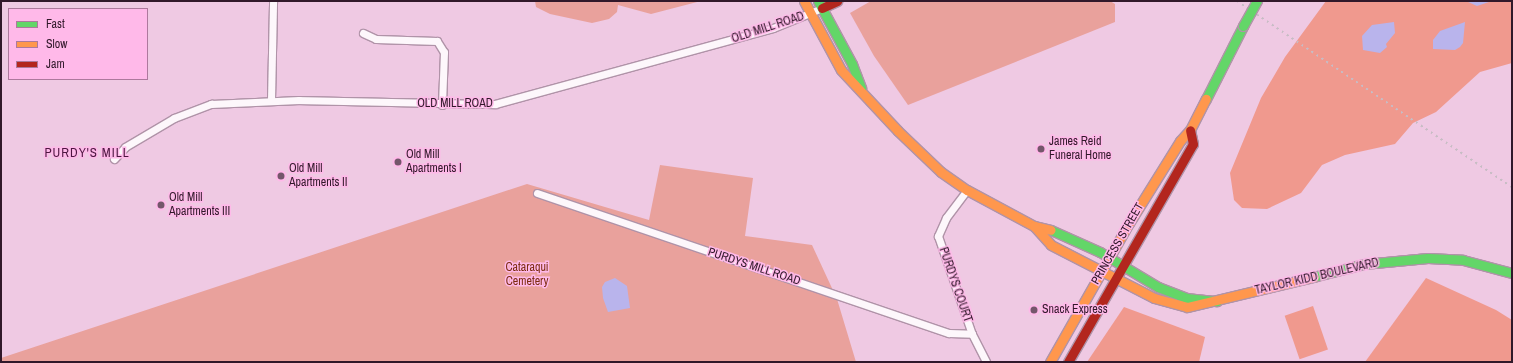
<!DOCTYPE html>
<html>
<head>
<meta charset="utf-8">
<style>
	body { margin:0 }
	#map { position:relative; width:1513px; height:363px; overflow:hidden; background:#efc9e3; font-family:"Archivo Narrow",sans-serif }
	div>[style] { position:absolute }
	.green>* { inset:0; background:#e9a19c }
	.forest>* { inset:0; background:#f0998e; transform-origin:0 0 }
	.water>* { inset:0; background:#b9b4ec }
	.roads { filter:drop-shadow(1px 0 #b093a8) drop-shadow(-1px 0 #b093a8) drop-shadow(0 1px #b093a8) drop-shadow(0 -1px #b093a8) }
	.street>* { height:7px; margin:-3.5px; padding:0 3.5px; transform-origin:3.5px; border-radius:3.5px; background:#fdf7fb }
	.fast>* { height:9px; margin:-4.5px; padding:0 4.5px; transform-origin:4.5px; border-radius:4.5px; background:#63d668 }
	.slow>* { height:9px; margin:-4.5px; padding:0 4.5px; transform-origin:4.5px; border-radius:4.5px; background:#ff974d }
	.jam>* { height:9px; margin:-4.5px; padding:0 4.5px; transform-origin:4.5px; border-radius:4.5px; background:#b3261e }
	.rail>* { height:2px; margin-top:-1px; transform-origin:0; background:repeating-linear-gradient(90deg,#c7bcc4 0 2px,transparent 0 6px) }
	.bridges { filter:drop-shadow(1px 0 #b093a8) drop-shadow(-1px 0 #b093a8) drop-shadow(0 1px #b093a8) drop-shadow(0 -1px #b093a8) }
	.fast-bridge>* { height:9px; margin:-4.5px; padding:0 4.5px; transform-origin:4.5px; border-radius:4.5px; background:#63d668 }
	.dots>* { width:11px; height:11px; translate:-50% -50%; box-sizing:border-box; border:2px solid #ffb9e9; border-radius:50% }
	span { translate:-50% -50%; white-space:nowrap; text-align:center; line-height:1.15; -webkit-text-stroke:3px #ffb9e9; paint-order:stroke }
	.street-label { font-size:12px; color:#31182a }
	.poi-label { font-size:12px; color:#31182a }
	.left { translate:0 -50%; text-align:left }
	.park-label { font-size:12px; color:#7c2c0f }
	.neighbourhood-label { font-size:13px; color:#4e1641; letter-spacing:1px }
	.frame { position:absolute; inset:0; border:2px solid #31182a; pointer-events:none }
	.legend { position:absolute; left:8px; top:8px; width:140px; height:72px; box-sizing:border-box; background:#ffb9e9; border:1px solid #ad799d; margin:0; padding:5px 7px; list-style:none; font-size:12px; color:#31182a }
	.legend li { display:flex; align-items:center; gap:8px; height:20px }
	.legend b { width:20px; border:1px solid #ad799d }
</style>
</head>
<body>
<div id="map">
	<div class="green">
		<div style="clip-path:polygon(535px 1px,701px 1px,651px 14px,618px 5px,617px 12px,609px 19px,592px 23px,550px 14px,536px 7px)"></div>
		<div style="clip-path:polygon(871px 1px,1110px 1px,1115px 4px,1115px 22px,908px 105px,874px 56px,850px 13px)"></div>
		<div style="clip-path:polygon(660px 165px,753px 178px,745px 236px,812px 245px,837px 299px,856px 362px,1px 362px,1px 358px,527px 184px,649px 220px)"></div>
	</div>
	<div class="forest">
		<div style="clip-path:polygon(1326px 1px,1512px 1px,1512px 63px,1480px 72px,1436px 112px,1413px 123px,1395px 144px,1345px 155px,1322px 165px,1301px 193px,1267px 209px,1242px 208px,1234px 200px,1230px 173px,1261px 98px,1285px 57px)"></div>
		<div style="clip-path:polygon(1426px 278px,1496px 310px,1512px 320px,1512px 362px,1365px 362px)"></div>
		<div style="left:1313px;top:306px;width:46px;height:30px;rotate:71deg"></div>
		<div style="clip-path:polygon(1124px 307px,1205px 337px,1199px 362px,1087px 362px)"></div>
	</div>
	<div class="water">
		<div style="clip-path:polygon(1466px 1px,1492px 1px,1477px 6px)"></div>
		<div style="clip-path:polygon(1394px 22px,1395px 33px,1386px 44px,1387px 47px,1380px 53px,1363px 50px,1362px 36px,1372px 25px)"></div>
		<div style="clip-path:polygon(1465px 22px,1463px 43px,1460px 47px,1455px 50px,1433px 49px,1433px 40px,1440px 31px)"></div>
		<div style="clip-path:polygon(615px 278px,627px 286px,630px 308px,608px 312px,603px 298px,602px 287px,605px 282px)"></div>
	</div>
	<div class="roads">
		<div class="street">
			<div style="left:363px;top:33px;width:14px;rotate:25deg"></div>
			<div style="left:376px;top:39px;width:61px;rotate:1.9deg"></div>
			<div style="left:437px;top:41px;width:13px;rotate:58deg"></div>
			<div style="left:444px;top:52px;width:53px;rotate:92.2deg"></div>
			<div style="left:271px;top:100px;width:99px;rotate:-88.8deg"></div>
			<div style="left:114px;top:159px;width:16px;rotate:-47deg"></div>
			<div style="left:125px;top:147px;width:57px;rotate:-30.6deg"></div>
			<div style="left:174px;top:118px;width:40px;rotate:-21deg"></div>
			<div style="left:211px;top:104px;width:88px;rotate:-2.6deg"></div>
			<div style="left:299px;top:100px;width:196px;rotate:1.2deg"></div>
			<div style="left:495px;top:104px;width:288px;rotate:-15.3deg"></div>
			<div style="left:773px;top:28px;width:53px;rotate:-22.2deg"></div>
			<div style="left:967px;top:190px;width:35px;rotate:127deg"></div>
			<div style="left:946px;top:218px;width:20px;rotate:114deg"></div>
			<div style="left:938px;top:236px;width:104px;rotate:70.9deg"></div>
			<div style="left:972px;top:334px;width:31px;rotate:63deg"></div>
			<div style="left:537px;top:193px;width:435px;rotate:18.8deg"></div>
			<div style="left:949px;top:333px;width:23px;rotate:2deg"></div>
		</div>
		<div class="fast">
			<div style="left:818px;top:1px;width:72px;rotate:61.6deg"></div>
			<div style="left:852px;top:64px;width:26px;rotate:69deg"></div>
			<div style="left:1206px;top:99px;width:82px;rotate:-63.1deg"></div>
			<div style="left:1051px;top:230px;width:54px;rotate:24.2deg"></div>
			<div style="left:1100px;top:252px;width:68px;rotate:31.1deg"></div>
			<div style="left:1158px;top:287px;width:30px;rotate:21deg"></div>
			<div style="left:1186px;top:298px;width:31px;rotate:6deg"></div>
			<div style="left:1313px;top:277px;width:53px;rotate:-14.3deg"></div>
			<div style="left:1364px;top:264px;width:64px;rotate:-5.4deg"></div>
			<div style="left:1428px;top:258px;width:35px;rotate:3deg"></div>
			<div style="left:1463px;top:260px;width:51px;rotate:14.9deg"></div>
		</div>
		<div class="slow">
			<div style="left:804px;top:1px;width:78px;rotate:61.8deg"></div>
			<div style="left:841px;top:70px;width:83px;rotate:46.9deg"></div>
			<div style="left:898px;top:131px;width:59px;rotate:43.6deg"></div>
			<div style="left:941px;top:172px;width:32px;rotate:35deg"></div>
			<div style="left:967px;top:190px;width:76px;rotate:28.2deg"></div>
			<div style="left:1034px;top:226px;width:17px;rotate:13deg"></div>
			<div style="left:1034px;top:226px;width:25px;rotate:48deg"></div>
			<div style="left:1051px;top:245px;width:116px;rotate:27.2deg"></div>
			<div style="left:1154px;top:298px;width:34px;rotate:15deg"></div>
			<div style="left:1187px;top:307px;width:130px;rotate:-13.4deg"></div>
			<div style="left:1050px;top:362px;width:160px;rotate:-60.4deg"></div>
			<div style="left:1129px;top:223px;width:97px;rotate:-58.1deg"></div>
			<div style="left:1180px;top:141px;width:15px;rotate:-48deg"></div>
			<div style="left:1190px;top:130px;width:35px;rotate:-63deg"></div>
		</div>
		<div class="jam">
			<div style="left:822px;top:8px;width:17px;rotate:-25deg"></div>
			<div style="left:1068px;top:362px;width:251px;rotate:-60.2deg"></div>
			<div style="left:1193px;top:144px;width:14px;rotate:-102deg"></div>
		</div>
	</div>
	<div class="rail">
		<div style="left:1237px;top:1px;width:332px;rotate:34.1deg"></div>
	</div>
	<div class="bridges">
		<div class="fast-bridge">
			<div style="left:1243px;top:26px;width:29px;rotate:-61deg"></div>
		</div>
	</div>
	<div class="dots">
		<div style="left:1041px;top:149px;background:#74566b"></div>
		<div style="left:398px;top:162px;background:#74566b"></div>
		<div style="left:281px;top:176px;background:#74566b"></div>
		<div style="left:161px;top:205px;background:#74566b"></div>
		<div style="left:1034px;top:310px;background:#74566b"></div>
	</div>
	<div class="street-label">
		<span style="left:768px;top:28px;rotate:-18deg">OLD MILL ROAD</span>
		<span style="left:455px;top:104px">OLD MILL ROAD</span>
		<span style="left:1118px;top:244px;rotate:-60deg">PRINCESS STREET</span>
		<span style="left:754px;top:267px;rotate:18deg">PURDYS MILL ROAD</span>
		<span style="left:1317px;top:277px;rotate:-13deg">TAYLOR KIDD BOULEVARD</span>
		<span style="left:955px;top:285px;rotate:71deg">PURDYS COURT</span>
	</div>
	<div class="poi-label">
		<span class="left" style="left:1049px;top:149px">James Reid<br>Funeral Home</span>
		<span class="left" style="left:406px;top:162px">Old Mill<br>Apartments I</span>
		<span class="left" style="left:289px;top:176px">Old Mill<br>Apartments II</span>
		<span class="left" style="left:169px;top:205px">Old Mill<br>Apartments III</span>
		<span class="left" style="left:1042px;top:310px">Snack Express</span>
	</div>
	<div class="park-label">
		<span style="left:527px;top:275px">Cataraqui<br>Cemetery</span>
	</div>
	<div class="neighbourhood-label">
		<span style="left:87px;top:153px">PURDY'S MILL</span>
	</div>
	<div class="frame"></div>
	<ul class="legend">
	<li><b style="height:5px;background:#63d668"></b>Fast</li>
	<li><b style="height:5px;background:#ff974d"></b>Slow</li>
	<li><b style="height:5px;background:#b3261e"></b>Jam</li>
	</ul>
</div>
</body>
</html>
